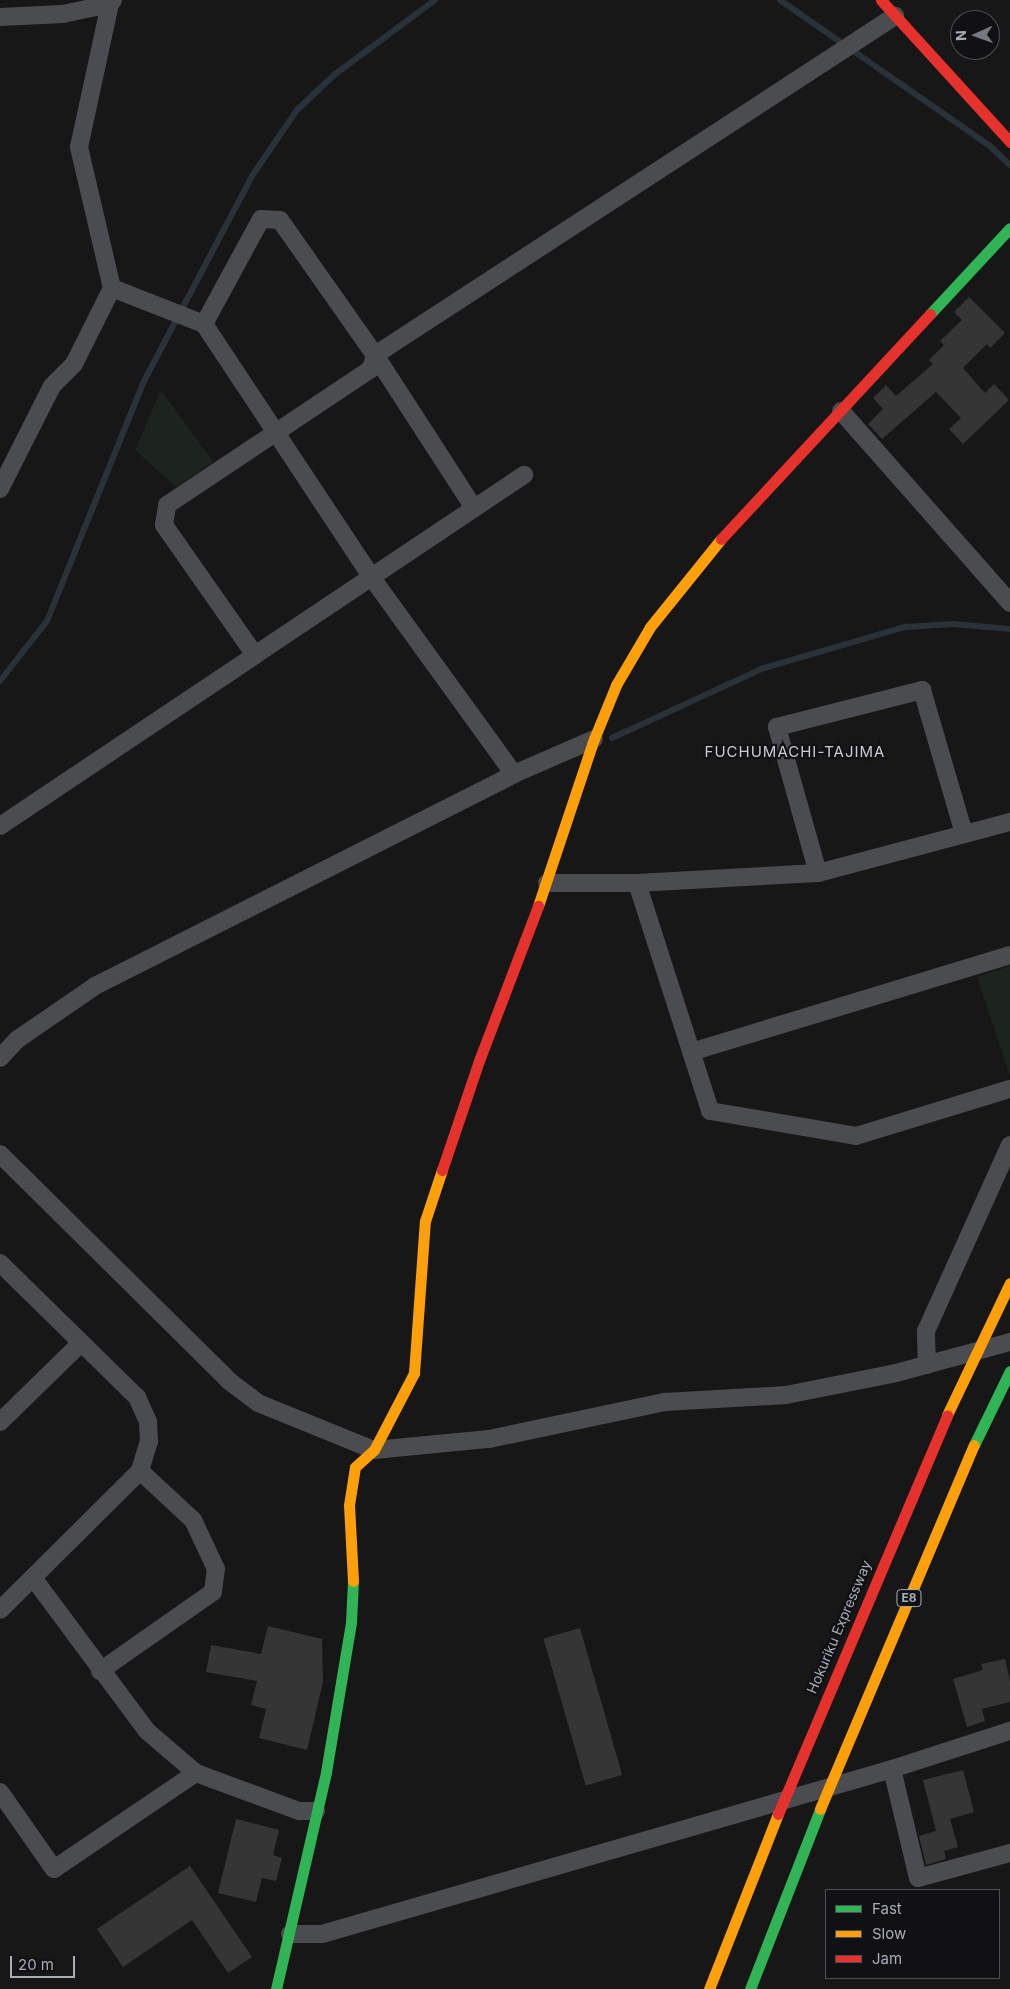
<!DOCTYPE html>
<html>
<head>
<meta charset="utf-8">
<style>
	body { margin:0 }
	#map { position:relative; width:1010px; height:1989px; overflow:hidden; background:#171717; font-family:Inter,sans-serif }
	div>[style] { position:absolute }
	.green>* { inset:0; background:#1d241e }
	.stream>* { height:6px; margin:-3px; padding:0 3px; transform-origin:3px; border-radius:3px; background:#2a3239 }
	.building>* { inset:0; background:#353536; transform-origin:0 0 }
	.street>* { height:18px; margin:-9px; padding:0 9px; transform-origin:9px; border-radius:9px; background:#4b4c50 }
	.fast>* { height:11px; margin:-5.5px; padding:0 5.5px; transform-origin:5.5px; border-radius:5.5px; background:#30b455 }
	.slow>* { height:11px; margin:-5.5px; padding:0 5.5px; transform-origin:5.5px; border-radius:5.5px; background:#ff9f0a }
	.jam>* { height:11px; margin:-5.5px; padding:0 5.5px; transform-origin:5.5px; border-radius:5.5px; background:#e5322d }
	span { translate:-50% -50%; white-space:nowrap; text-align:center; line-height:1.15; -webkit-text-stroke:4.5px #111113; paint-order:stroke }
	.shield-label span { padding:1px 4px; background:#111113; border:1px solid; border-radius:4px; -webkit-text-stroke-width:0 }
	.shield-label { font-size:12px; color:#a8adb8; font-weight:700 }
	.street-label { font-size:14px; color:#a8adb8 }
	.neighbourhood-label { font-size:15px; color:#c9ccd4; letter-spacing:1px }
	.legend { position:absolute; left:825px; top:1889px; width:175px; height:90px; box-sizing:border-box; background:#111113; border:1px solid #4d4f55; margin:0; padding:6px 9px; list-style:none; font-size:15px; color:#a8adb8 }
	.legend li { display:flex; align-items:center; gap:10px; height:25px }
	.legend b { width:25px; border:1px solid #4d4f55 }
	.north { position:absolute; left:950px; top:10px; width:50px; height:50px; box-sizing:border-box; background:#111113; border:1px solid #4d4f55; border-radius:50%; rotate:268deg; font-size:14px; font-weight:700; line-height:20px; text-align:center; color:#a8adb8 }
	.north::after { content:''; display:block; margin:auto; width:18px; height:22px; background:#757880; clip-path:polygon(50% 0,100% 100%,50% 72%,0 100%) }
	.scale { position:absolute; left:10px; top:1956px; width:65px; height:22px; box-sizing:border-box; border:2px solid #a8adb8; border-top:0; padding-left:6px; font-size:15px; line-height:18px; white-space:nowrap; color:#a8adb8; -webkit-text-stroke:4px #111113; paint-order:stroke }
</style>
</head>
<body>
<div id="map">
	<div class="green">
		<div style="clip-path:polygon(161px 390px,213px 462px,176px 487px,135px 450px)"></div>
		<div style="clip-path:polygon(1010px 966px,1010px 1076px,977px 977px)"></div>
	</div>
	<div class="stream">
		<div style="left:780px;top:0;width:254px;rotate:34.8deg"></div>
		<div style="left:989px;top:145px;width:29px;rotate:44deg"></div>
		<div style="left:0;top:681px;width:76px;rotate:-51.9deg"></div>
		<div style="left:47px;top:621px;width:259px;rotate:-68deg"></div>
		<div style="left:144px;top:381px;width:232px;rotate:-62.2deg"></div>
		<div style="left:252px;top:176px;width:80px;rotate:-55.7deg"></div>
		<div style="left:297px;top:110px;width:51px;rotate:-43.4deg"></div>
		<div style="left:334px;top:75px;width:126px;rotate:-36.6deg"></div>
		<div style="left:612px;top:738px;width:164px;rotate:-24.8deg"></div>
		<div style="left:761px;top:669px;width:150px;rotate:-16.3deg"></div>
		<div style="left:905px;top:627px;width:48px;rotate:-3.6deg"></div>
		<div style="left:953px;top:624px;width:57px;rotate:5deg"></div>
	</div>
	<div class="building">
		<div style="clip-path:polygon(969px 297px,1005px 333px,990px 348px,987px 344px,963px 368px,985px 393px,994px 384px,1009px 400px,963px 444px,949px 429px,961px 418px,936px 392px,882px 439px,868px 424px,883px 409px,873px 398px,886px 385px,896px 396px,933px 364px,929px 360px,944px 345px,940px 341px,962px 320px,954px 312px)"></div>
		<div style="clip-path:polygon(268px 1626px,322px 1639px,323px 1682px,307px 1750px,259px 1738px,266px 1709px,251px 1705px,257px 1681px,206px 1672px,211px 1645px,261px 1654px)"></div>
		<div style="left:580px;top:1628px;width:153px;height:38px;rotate:74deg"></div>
		<div style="clip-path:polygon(1005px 1659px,1010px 1681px,1010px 1702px,982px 1709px,985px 1721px,967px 1727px,953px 1679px,983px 1670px,981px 1664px)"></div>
		<div style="clip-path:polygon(963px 1770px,974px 1812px,950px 1819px,958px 1847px,944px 1851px,946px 1859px,926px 1865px,919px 1836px,936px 1831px,923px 1780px)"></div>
		<div style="clip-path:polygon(236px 1819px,279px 1830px,273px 1855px,282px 1858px,276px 1881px,262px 1878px,256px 1902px,218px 1893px)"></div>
		<div style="clip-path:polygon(190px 1866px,252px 1957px,228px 1973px,192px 1920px,123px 1967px,97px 1929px)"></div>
	</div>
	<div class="street">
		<div style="left:0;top:17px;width:63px;rotate:-2.7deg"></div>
		<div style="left:63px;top:14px;width:48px;rotate:-12deg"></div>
		<div style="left:110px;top:4px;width:5px;rotate:-53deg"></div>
		<div style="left:112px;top:288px;width:99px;rotate:21.4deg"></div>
		<div style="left:204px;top:324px;width:305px;rotate:56.5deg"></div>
		<div style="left:372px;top:578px;width:242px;rotate:54.1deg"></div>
		<div style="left:204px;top:324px;width:119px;rotate:-61.5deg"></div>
		<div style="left:261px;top:219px;width:19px;rotate:3deg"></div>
		<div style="left:280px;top:220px;width:165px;rotate:54.9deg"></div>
		<div style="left:375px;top:355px;width:182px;rotate:57.1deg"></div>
		<div style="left:841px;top:411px;width:256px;rotate:48.6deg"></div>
		<div style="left:0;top:489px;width:115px;rotate:-63.2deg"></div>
		<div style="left:52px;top:386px;width:31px;rotate:-45deg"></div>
		<div style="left:74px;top:364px;width:85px;rotate:-63.4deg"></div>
		<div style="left:112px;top:288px;width:145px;rotate:-103.2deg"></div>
		<div style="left:79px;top:147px;width:146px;rotate:-77.8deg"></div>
		<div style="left:255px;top:655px;width:324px;rotate:-33.8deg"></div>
		<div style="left:0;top:826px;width:307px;rotate:-33.8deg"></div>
		<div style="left:255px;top:655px;width:159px;rotate:-125deg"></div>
		<div style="left:164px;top:525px;width:20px;rotate:-81deg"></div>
		<div style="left:167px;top:505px;width:245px;rotate:-33.7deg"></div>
		<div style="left:371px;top:369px;width:15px;rotate:-74deg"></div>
		<div style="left:375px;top:355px;width:621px;rotate:-33.1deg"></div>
		<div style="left:818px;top:873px;width:152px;rotate:-105.7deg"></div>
		<div style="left:777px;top:727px;width:150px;rotate:-14.3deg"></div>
		<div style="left:922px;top:690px;width:150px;rotate:73.7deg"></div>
		<div style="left:547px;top:883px;width:90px"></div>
		<div style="left:637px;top:883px;width:181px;rotate:-3.2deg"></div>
		<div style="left:818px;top:873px;width:199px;rotate:-14.9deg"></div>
		<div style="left:637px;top:883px;width:239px;rotate:72.2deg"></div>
		<div style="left:710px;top:1111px;width:148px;rotate:9.7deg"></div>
		<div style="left:856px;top:1136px;width:161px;rotate:-17deg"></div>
		<div style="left:691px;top:1052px;width:333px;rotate:-16.9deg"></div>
		<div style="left:0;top:1058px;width:26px;rotate:-47deg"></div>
		<div style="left:18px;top:1039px;width:93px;rotate:-34.5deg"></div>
		<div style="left:95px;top:986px;width:470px;rotate:-26.8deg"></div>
		<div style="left:514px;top:774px;width:87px;rotate:-23.6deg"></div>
		<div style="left:0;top:1154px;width:322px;rotate:44.7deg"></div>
		<div style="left:229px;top:1381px;width:36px;rotate:37deg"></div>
		<div style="left:258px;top:1403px;width:125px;rotate:22.1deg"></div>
		<div style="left:374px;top:1450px;width:116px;rotate:-5.5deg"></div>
		<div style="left:489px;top:1439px;width:180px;rotate:-11.9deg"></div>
		<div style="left:665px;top:1402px;width:121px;rotate:-3.3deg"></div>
		<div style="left:786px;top:1395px;width:112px;rotate:-11.3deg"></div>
		<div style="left:896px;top:1373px;width:118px;rotate:-15.2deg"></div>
		<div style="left:0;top:1263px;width:192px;rotate:44.4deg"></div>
		<div style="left:137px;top:1397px;width:27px;rotate:66deg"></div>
		<div style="left:148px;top:1422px;width:19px;rotate:87deg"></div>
		<div style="left:149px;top:1441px;width:31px;rotate:107deg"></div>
		<div style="left:140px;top:1471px;width:197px;rotate:135.2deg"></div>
		<div style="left:927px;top:1365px;width:34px;rotate:-92deg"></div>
		<div style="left:926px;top:1331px;width:204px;rotate:-65.7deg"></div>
		<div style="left:0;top:1422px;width:112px;rotate:-44.3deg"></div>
		<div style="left:34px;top:1579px;width:189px;rotate:53.4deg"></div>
		<div style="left:147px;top:1731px;width:65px;rotate:40.6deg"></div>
		<div style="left:196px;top:1773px;width:110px;rotate:20.3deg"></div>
		<div style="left:299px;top:1811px;width:17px"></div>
		<div style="left:100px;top:1671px;width:138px;rotate:-35deg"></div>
		<div style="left:213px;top:1592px;width:23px;rotate:-83deg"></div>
		<div style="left:216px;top:1569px;width:54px;rotate:-115.1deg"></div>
		<div style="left:193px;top:1520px;width:72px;rotate:-137.2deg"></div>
		<div style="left:892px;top:1769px;width:112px;rotate:76.6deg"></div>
		<div style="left:918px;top:1878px;width:95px;rotate:-15.2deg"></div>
		<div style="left:0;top:1792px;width:94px;rotate:55deg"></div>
		<div style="left:54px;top:1869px;width:171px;rotate:-34.1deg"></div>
		<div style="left:290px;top:1934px;width:32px"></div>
		<div style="left:322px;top:1934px;width:593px;rotate:-16.14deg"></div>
		<div style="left:892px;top:1769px;width:124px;rotate:-17.9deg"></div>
	</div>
	<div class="fast">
		<div style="left:930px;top:314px;width:117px;rotate:-47.1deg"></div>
		<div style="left:974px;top:1445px;width:82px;rotate:-64.1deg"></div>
		<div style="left:276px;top:1989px;width:223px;rotate:-77deg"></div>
		<div style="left:326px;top:1772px;width:152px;rotate:-80.5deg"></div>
		<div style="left:351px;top:1622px;width:41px;rotate:-87.2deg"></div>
		<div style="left:750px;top:1989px;width:193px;rotate:-68.7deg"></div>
	</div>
	<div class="slow">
		<div style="left:538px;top:906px;width:176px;rotate:-71.5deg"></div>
		<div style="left:594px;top:739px;width:58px;rotate:-67.8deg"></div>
		<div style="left:616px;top:685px;width:67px;rotate:-59.6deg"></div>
		<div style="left:650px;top:627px;width:113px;rotate:-51.1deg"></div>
		<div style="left:947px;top:1415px;width:146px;rotate:-64.5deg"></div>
		<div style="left:353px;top:1581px;width:76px;rotate:-93deg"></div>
		<div style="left:349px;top:1505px;width:38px;rotate:-81deg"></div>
		<div style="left:355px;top:1467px;width:25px;rotate:-42deg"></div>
		<div style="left:374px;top:1450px;width:87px;rotate:-62.5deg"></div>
		<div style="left:414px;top:1373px;width:152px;rotate:-85.9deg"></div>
		<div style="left:425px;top:1221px;width:54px;rotate:-71.6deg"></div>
		<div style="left:820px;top:1809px;width:395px;rotate:-67.1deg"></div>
		<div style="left:709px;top:1989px;width:188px;rotate:-68.5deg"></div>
	</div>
	<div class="jam">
		<div style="left:881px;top:0;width:192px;rotate:47.7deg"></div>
		<div style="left:721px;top:539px;width:307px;rotate:-47.1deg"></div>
		<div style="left:442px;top:1170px;width:118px;rotate:-71.3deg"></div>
		<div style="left:480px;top:1058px;width:163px;rotate:-69.1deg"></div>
		<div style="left:778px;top:1814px;width:433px;rotate:-67deg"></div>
	</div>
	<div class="shield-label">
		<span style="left:909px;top:1598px">E8</span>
	</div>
	<div class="street-label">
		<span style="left:839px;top:1627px;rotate:-67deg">Hokuriku Expressway</span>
	</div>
	<div class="neighbourhood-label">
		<span style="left:795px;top:752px">FUCHUMACHI-TAJIMA</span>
	</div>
	<ul class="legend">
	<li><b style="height:6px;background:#30b455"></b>Fast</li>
	<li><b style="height:6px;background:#ff9f0a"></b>Slow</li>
	<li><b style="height:6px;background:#e5322d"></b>Jam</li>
	</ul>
	<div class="north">N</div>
	<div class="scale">20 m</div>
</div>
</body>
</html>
